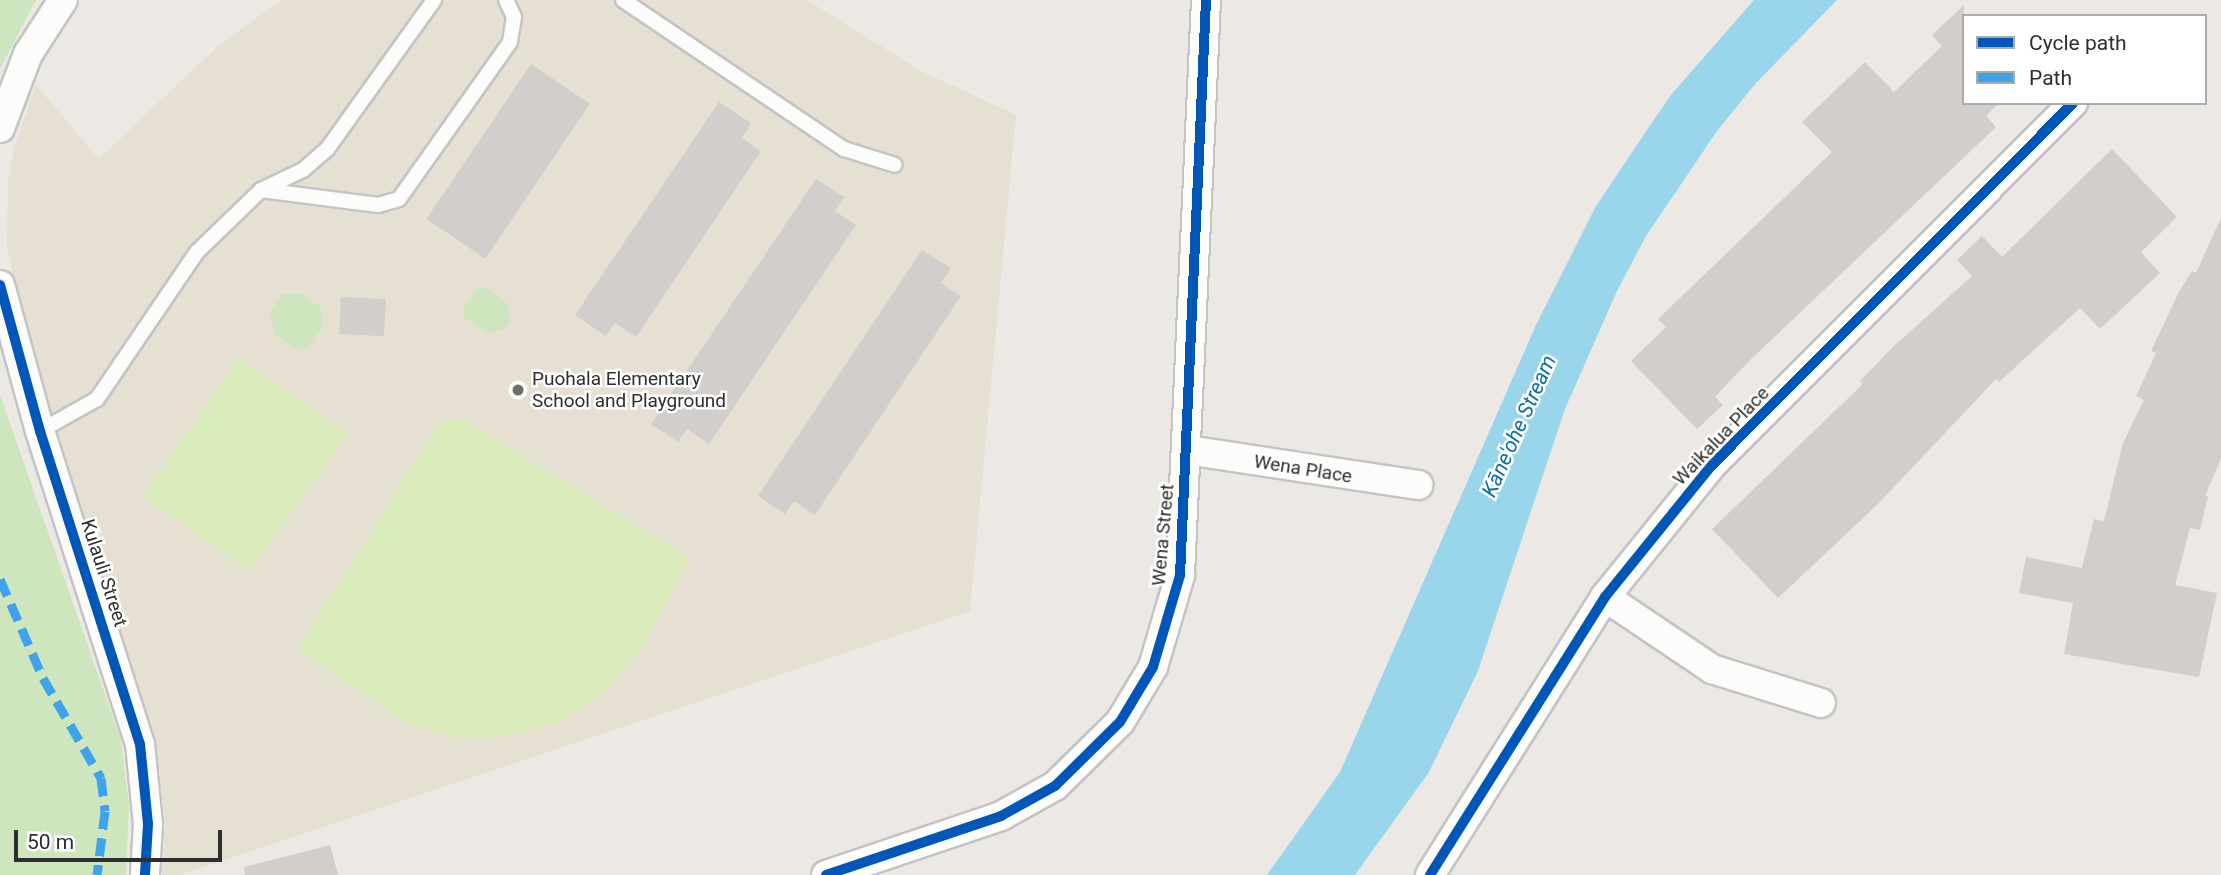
<!DOCTYPE html>
<html>
<head>
<meta charset="utf-8">
<style>
	body { margin:0 }
	#map { position:relative; width:2221px; height:875px; overflow:hidden; background:#ece8e4; font-family:Roboto,sans-serif }
	div>[style] { position:absolute }
	.education>* { inset:0; background:#e6e0d3 }
	.green>* { inset:0; background:#cee6be }
	.pitch>* { inset:0; background:#d9eabb; transform-origin:0 0 }
	.water>* { inset:0; background:#99d6ec }
	.building>* { inset:0; background:#d1cecb; transform-origin:0 0 }
	.roads { filter:drop-shadow(2px 0 #c5c4c5) drop-shadow(-2px 0 #c5c4c5) drop-shadow(0 2px #c5c4c5) drop-shadow(0 -2px #c5c4c5) }
	.service>* { height:14px; margin:-7px; padding:0 7px; transform-origin:7px; border-radius:7px; background:#fcfcfb }
	.minor>* { height:28px; margin:-14px; padding:0 14px; transform-origin:14px; border-radius:14px; background:#fcfcfb }
	.quiet>* { height:9px; margin-top:-4.5px; transform-origin:0; background:repeating-linear-gradient(90deg,#3ea3eb 0 18px,transparent 0 27px) }
	.cycleway>* { height:10px; margin:-5px; padding:0 5px; transform-origin:5px; border-radius:5px; background:#0057b8 }
	.dots>* { width:19px; height:19px; translate:-50% -50%; box-sizing:border-box; border:4px solid #fff; border-radius:50% }
	span { translate:-50% -50%; white-space:nowrap; text-align:center; line-height:1.15; -webkit-text-stroke:5px #fff; paint-order:stroke }
	.poi-label { font-size:19px; color:#2e2e2e }
	.left { translate:0 -50%; text-align:left }
	.street-label { font-size:19px; color:#2e2e2e }
	.water-label { font-size:21px; color:#0d6fa3; font-style:italic }
	.legend { position:absolute; left:1962px; top:14px; width:245px; height:91px; box-sizing:border-box; background:#fff; border:2px solid #ababab; margin:0; padding:9px 12px; list-style:none; font-size:21px; color:#2e2e2e }
	.legend li { display:flex; align-items:center; gap:14px; height:35px }
	.legend b { width:35px; border:2px solid #ababab }
	.scale { position:absolute; left:14px; top:830px; width:208px; height:32px; box-sizing:border-box; border:4px solid #2e2e2e; border-top:0; padding-left:9px; font-size:21px; line-height:24px; white-space:nowrap; color:#2e2e2e; -webkit-text-stroke:5px #fff; paint-order:stroke }
</style>
</head>
<body>
<div id="map">
	<div class="education">
		<div style="clip-path:polygon(282px 0,807px 0,921px 71px,1016px 115px,970px 611px,179px 875px,162px 875px,165px 824px,159px 765px,18px 305px,7px 245px,8px 181px,14px 148px,36px 85px,99px 159px,220px 44px)"></div>
	</div>
	<div class="green">
		<div style="clip-path:polygon(0 0,36px 0,0 69px)"></div>
		<div style="clip-path:polygon(485px 287px,507px 303px,511px 320px,506px 329px,487px 333px,464px 317px,463px 309px,476px 289px)"></div>
		<div style="clip-path:polygon(283px 294px,301px 294px,320px 307px,323px 325px,306px 349px,297px 349px,275px 334px,270px 313px)"></div>
		<div style="clip-path:polygon(0 395px,120px 737px,129px 804px,126px 875px,0 875px)"></div>
	</div>
	<div class="pitch">
		<div style="left:239px;top:358px;width:132px;height:169px;rotate:35deg"></div>
		<div style="clip-path:polygon(461px 418px,690px 558px,643px 647px,608px 689px,563px 720px,512px 736px,459px 738px,408px 724px,297px 650px,440px 422px)"></div>
	</div>
	<div class="water">
		<div style="clip-path:polygon(1754px 0,1837px 0,1756px 83px,1717px 131px,1646px 236px,1617px 291px,1565px 409px,1478px 671px,1429px 772px,1355px 875px,1267px 875px,1340px 772px,1536px 325px,1596px 206px,1670px 96px)"></div>
	</div>
	<div class="building">
		<div style="clip-path:polygon(1964px 5px,1964px 103px,1999px 103px,1986px 116px,1996px 127px,1748px 362px,1715px 397px,1723px 405px,1697px 429px,1631px 361px,1666px 327px,1658px 319px,1832px 152px,1802px 122px,1865px 62px,1894px 92px,1942px 46px,1932px 35px)"></div>
		<div style="left:531px;top:64px;width:71px;height:187px;rotate:34deg"></div>
		<div style="clip-path:polygon(719px 102px,751px 123px,742px 138px,761px 151px,636px 337px,615px 323px,606px 336px,575px 315px)"></div>
		<div style="clip-path:polygon(2112px 149px,2177px 217px,2141px 252px,2160px 273px,2100px 329px,2080px 308px,1999px 382px,1996px 379px,1878px 504px,1778px 598px,1712px 529px,1863px 384px,1860px 381px,1893px 347px,1972px 276px,1957px 260px,1982px 236px,2002px 257px)"></div>
		<div style="clip-path:polygon(816px 179px,844px 197px,835px 211px,856px 225px,709px 444px,687px 429px,678px 442px,651px 424px)"></div>
		<div style="clip-path:polygon(2221px 218px,2221px 459px,2205px 496px,2208px 497px,2200px 530px,2190px 528px,2175px 585px,2217px 593px,2199px 677px,2064px 654px,2073px 603px,2019px 593px,2026px 557px,2082px 568px,2094px 519px,2104px 521px,2123px 443px,2144px 400px,2136px 396px,2156px 353px,2151px 351px,2179px 292px,2192px 271px,2196px 273px)"></div>
		<div style="clip-path:polygon(922px 250px,951px 268px,941px 283px,961px 296px,815px 515px,794px 501px,785px 514px,758px 496px)"></div>
		<div style="left:341px;top:297px;width:45px;height:37px;rotate:3deg"></div>
		<div style="clip-path:polygon(330px 845px,338px 875px,245px 875px,244px 867px)"></div>
	</div>
	<div class="roads">
		<div class="service">
			<div style="left:623px;top:0;width:267px;rotate:34deg"></div>
			<div style="left:844px;top:149px;width:53px;rotate:17.4deg"></div>
			<div style="left:261px;top:190px;width:118px;rotate:7.3deg"></div>
			<div style="left:378px;top:205px;width:22px;rotate:-16deg"></div>
			<div style="left:399px;top:199px;width:192px;rotate:-54.7deg"></div>
			<div style="left:510px;top:42px;width:25px;rotate:-81deg"></div>
			<div style="left:514px;top:17px;width:19px;rotate:-115deg"></div>
			<div style="left:40px;top:431px;width:65px;rotate:-29.3deg"></div>
			<div style="left:97px;top:399px;width:178px;rotate:-55.8deg"></div>
			<div style="left:197px;top:252px;width:43px;rotate:-44.1deg"></div>
			<div style="left:228px;top:222px;width:46px;rotate:-44.1deg"></div>
			<div style="left:261px;top:190px;width:47px;rotate:-25.5deg"></div>
			<div style="left:303px;top:170px;width:33px;rotate:-41deg"></div>
			<div style="left:328px;top:148px;width:182px;rotate:-54.4deg"></div>
		</div>
		<div class="minor">
			<div style="left:0;top:128px;width:79px;rotate:-69.3deg"></div>
			<div style="left:28px;top:54px;width:64px;rotate:-57.1deg"></div>
			<div style="left:0;top:285px;width:151px;rotate:74.7deg"></div>
			<div style="left:40px;top:431px;width:329px;rotate:72.3deg"></div>
			<div style="left:140px;top:744px;width:80px;rotate:84.3deg"></div>
			<div style="left:148px;top:824px;width:51px;rotate:93.4deg"></div>
			<div style="left:1187px;top:450px;width:234px;rotate:8.6deg"></div>
			<div style="left:1605px;top:597px;width:129px;rotate:33.9deg"></div>
			<div style="left:1712px;top:669px;width:114px;rotate:17.3deg"></div>
			<div style="left:826px;top:875px;width:185px;rotate:-18.6deg"></div>
			<div style="left:1001px;top:816px;width:62px;rotate:-29.1deg"></div>
			<div style="left:1055px;top:786px;width:91px;rotate:-44.6deg"></div>
			<div style="left:1120px;top:722px;width:64px;rotate:-59deg"></div>
			<div style="left:1153px;top:667px;width:96px;rotate:-73.6deg"></div>
			<div style="left:1180px;top:575px;width:576px;rotate:-87.41deg"></div>
			<div style="left:1430px;top:875px;width:328px;rotate:-57.8deg"></div>
			<div style="left:1605px;top:597px;width:170px;rotate:-51deg"></div>
			<div style="left:1712px;top:465px;width:511px;rotate:-45.08deg"></div>
		</div>
	</div>
	<div class="quiet">
		<div style="left:0;top:579px;width:108px;rotate:66.5deg"></div>
		<div style="left:43px;top:678px;width:116px;rotate:59.9deg"></div>
		<div style="left:101px;top:778px;width:33px;rotate:83deg"></div>
		<div style="left:105px;top:811px;width:64px;rotate:97.1deg"></div>
	</div>
	<div class="cycleway">
		<div style="left:0;top:285px;width:151px;rotate:74.7deg"></div>
		<div style="left:40px;top:431px;width:329px;rotate:72.3deg"></div>
		<div style="left:140px;top:744px;width:80px;rotate:84.3deg"></div>
		<div style="left:148px;top:824px;width:51px;rotate:93.4deg"></div>
		<div style="left:826px;top:875px;width:185px;rotate:-18.6deg"></div>
		<div style="left:1001px;top:816px;width:62px;rotate:-29.1deg"></div>
		<div style="left:1055px;top:786px;width:91px;rotate:-44.6deg"></div>
		<div style="left:1120px;top:722px;width:64px;rotate:-59deg"></div>
		<div style="left:1153px;top:667px;width:96px;rotate:-73.6deg"></div>
		<div style="left:1180px;top:575px;width:576px;rotate:-87.41deg"></div>
		<div style="left:1430px;top:875px;width:328px;rotate:-57.8deg"></div>
		<div style="left:1605px;top:597px;width:170px;rotate:-51deg"></div>
		<div style="left:1712px;top:465px;width:511px;rotate:-45.08deg"></div>
	</div>
	<div class="dots">
		<div style="left:518px;top:390px;background:#706f6e"></div>
	</div>
	<div class="poi-label">
		<span class="left" style="left:532px;top:390px">Puohala Elementary<br>School and Playground</span>
	</div>
	<div class="street-label">
		<span style="left:1721px;top:436px;rotate:-46deg">Waikalua Place</span>
		<span style="left:1303px;top:469px;rotate:9deg">Wena Place</span>
		<span style="left:1163px;top:535px;rotate:-85deg">Wena Street</span>
		<span style="left:104px;top:573px;rotate:72deg">Kulauli Street</span>
	</div>
	<div class="water-label">
		<span style="left:1519px;top:426px;rotate:-66deg">Kāne'ohe Stream</span>
	</div>
	<ul class="legend">
	<li><b style="height:9px;background:#0057b8"></b>Cycle path</li>
	<li><b style="height:9px;background:#3ea3eb"></b>Path</li>
	</ul>
	<div class="scale">50 m</div>
</div>
</body>
</html>
